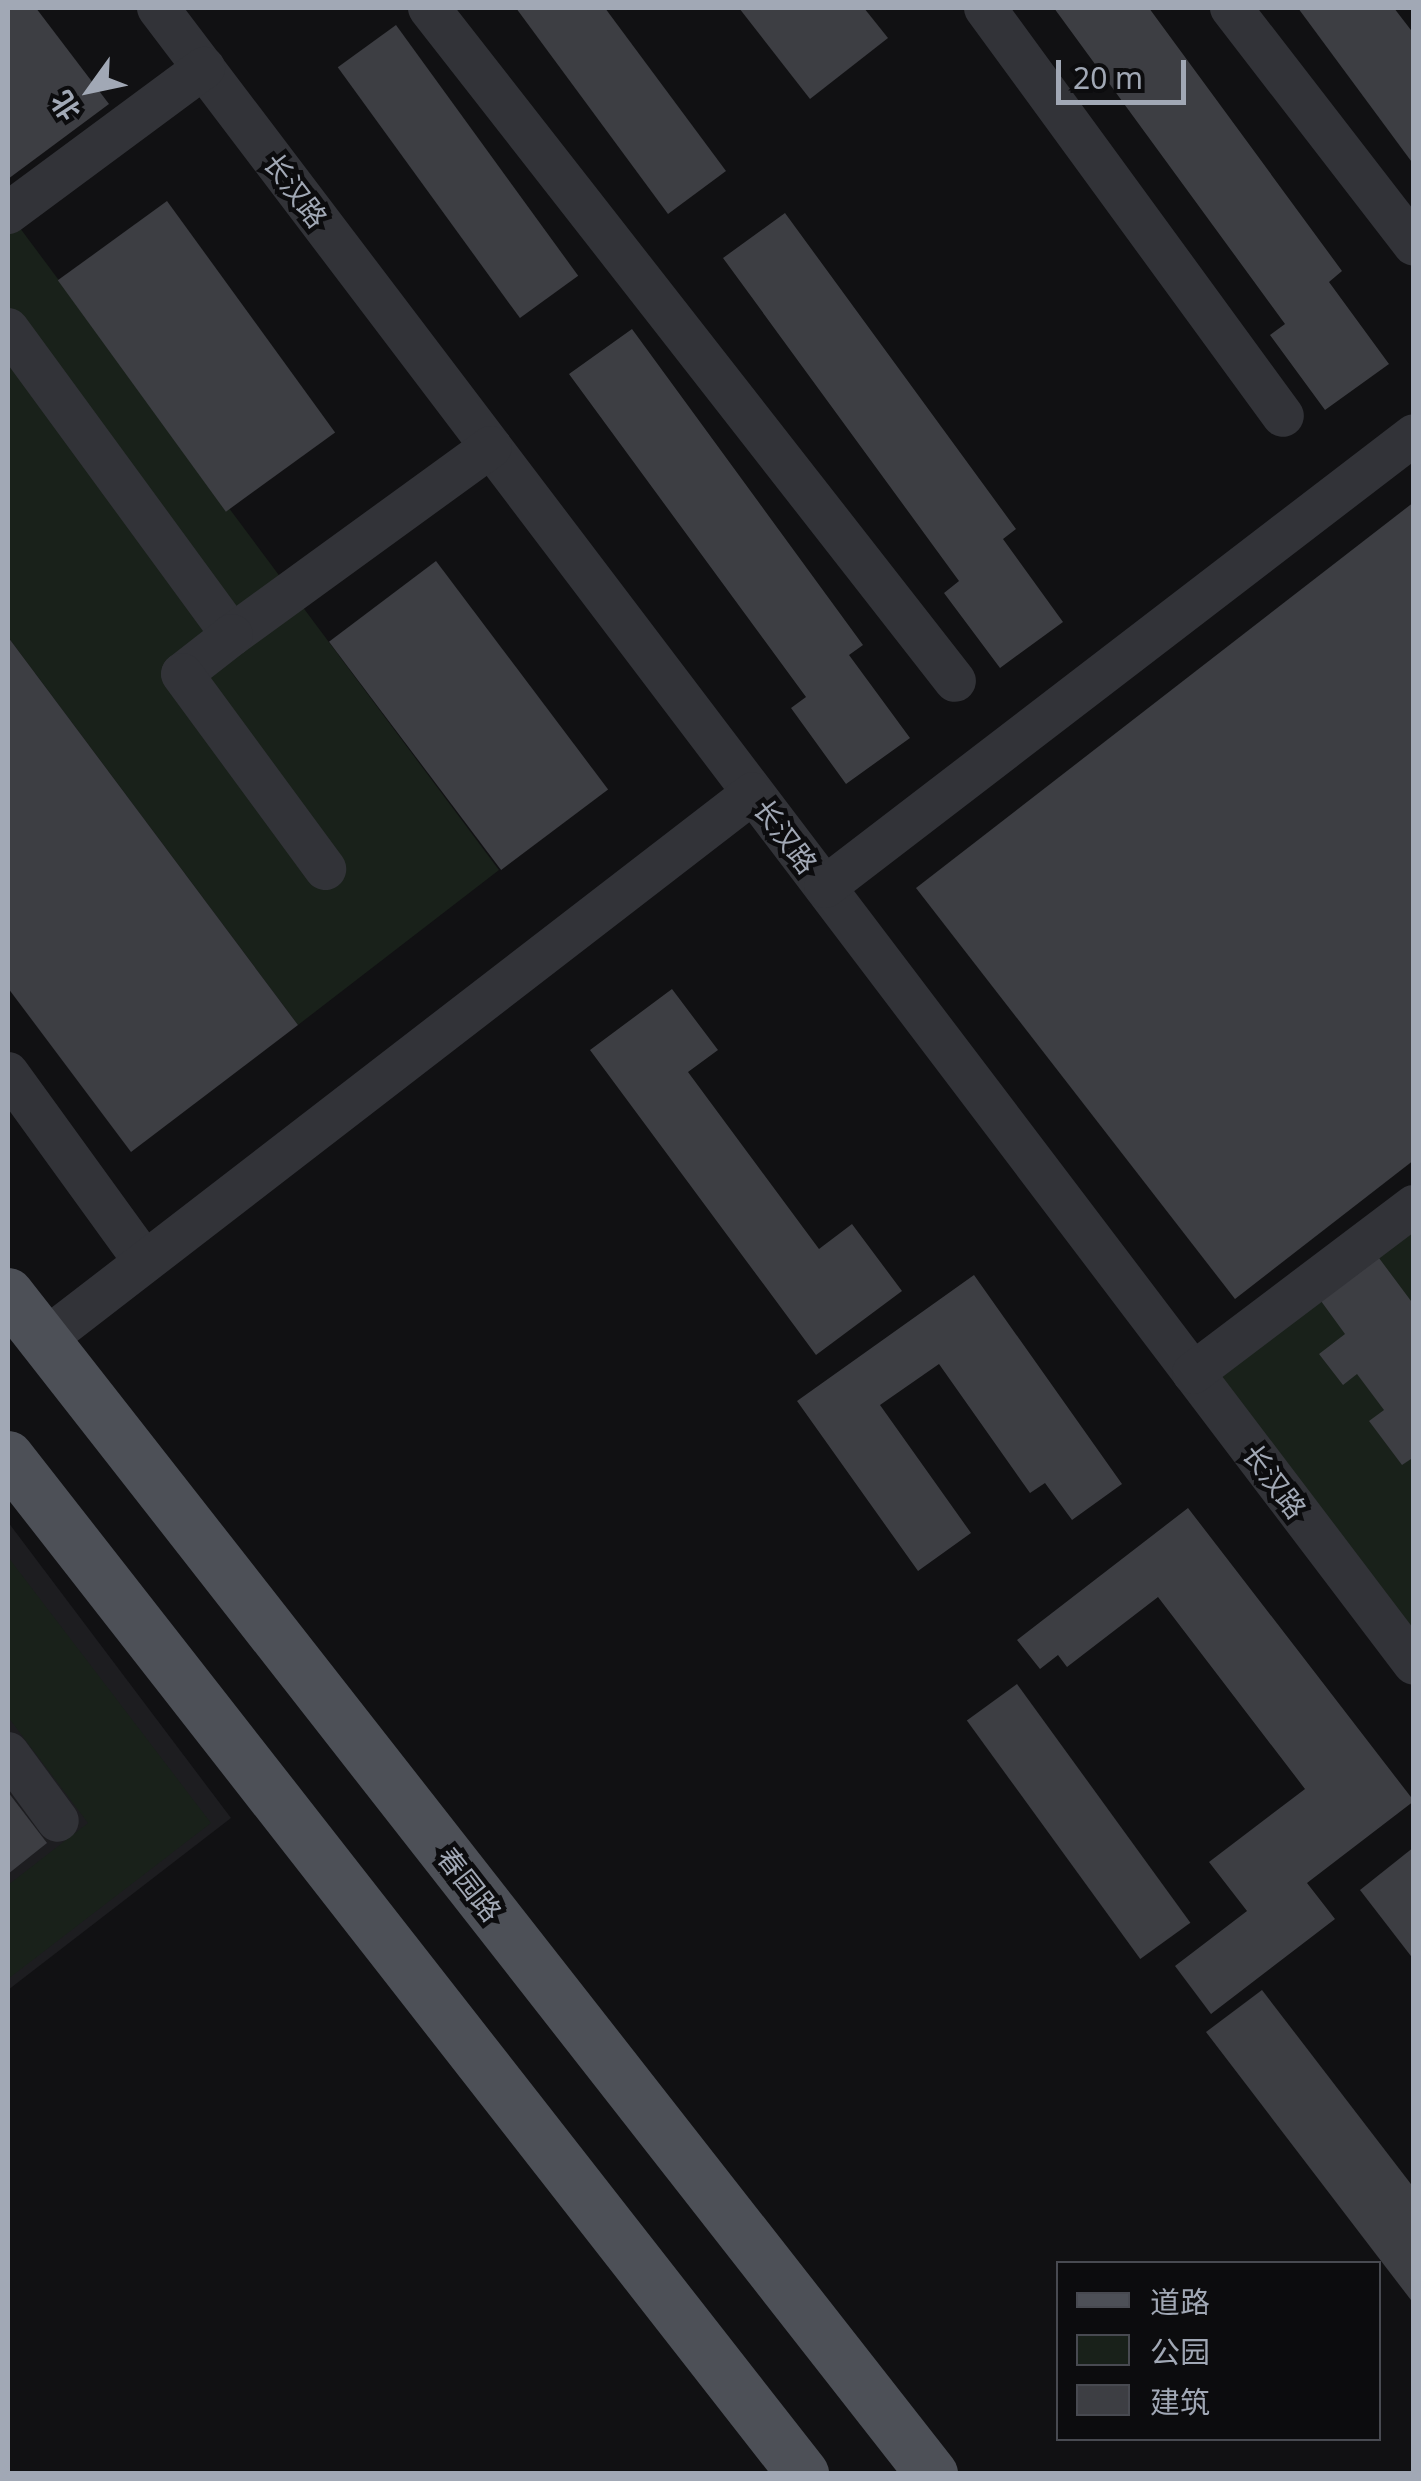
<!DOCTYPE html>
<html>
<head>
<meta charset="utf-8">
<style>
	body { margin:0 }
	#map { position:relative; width:1421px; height:2481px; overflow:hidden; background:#111113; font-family:"Noto Sans","Noto Sans SC",sans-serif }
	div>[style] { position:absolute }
	.built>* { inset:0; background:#1d1d20 }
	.green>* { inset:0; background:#19211a }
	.building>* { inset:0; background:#3d3e43; transform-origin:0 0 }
	.minor>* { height:42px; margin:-21px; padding:0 21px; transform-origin:21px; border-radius:21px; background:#323338 }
	.major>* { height:52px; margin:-26px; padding:0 26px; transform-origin:26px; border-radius:26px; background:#4d5057 }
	span { translate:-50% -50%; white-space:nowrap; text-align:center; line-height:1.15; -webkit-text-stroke:9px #0c0c0e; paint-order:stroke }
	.street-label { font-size:28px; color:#a1a8b5 }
	.frame { position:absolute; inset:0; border:10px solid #a1a8b5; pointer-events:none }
	.legend { position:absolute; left:1056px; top:2261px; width:325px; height:180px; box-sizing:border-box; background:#0c0c0e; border:2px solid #484a51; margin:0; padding:12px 18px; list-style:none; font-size:30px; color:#a1a8b5 }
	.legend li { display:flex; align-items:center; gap:20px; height:50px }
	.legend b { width:50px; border:2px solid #484a51 }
	.north { position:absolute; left:40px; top:40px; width:100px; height:100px; -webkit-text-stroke:8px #0c0c0e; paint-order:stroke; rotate:237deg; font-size:28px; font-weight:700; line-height:40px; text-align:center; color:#a1a8b5 }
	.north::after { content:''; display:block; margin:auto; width:35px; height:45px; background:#a1a8b5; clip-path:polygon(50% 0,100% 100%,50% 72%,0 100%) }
	.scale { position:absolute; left:1056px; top:60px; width:130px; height:45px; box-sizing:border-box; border:5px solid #a1a8b5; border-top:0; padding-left:12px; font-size:30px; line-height:35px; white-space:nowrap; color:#a1a8b5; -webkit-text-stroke:8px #0c0c0e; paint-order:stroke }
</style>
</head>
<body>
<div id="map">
	<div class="built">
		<div style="clip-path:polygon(8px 1522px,231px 1818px,8px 1990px)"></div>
	</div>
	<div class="green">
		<div style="clip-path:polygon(8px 212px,499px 870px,298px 1025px,8px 637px)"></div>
		<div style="clip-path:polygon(1413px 1206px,1413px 1664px,1193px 1373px)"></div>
		<div style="clip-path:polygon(8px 1557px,211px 1823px,8px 1979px,8px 1885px,88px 1823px,8px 1717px)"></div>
	</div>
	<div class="building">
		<div style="clip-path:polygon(8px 8px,36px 8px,109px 104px,8px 179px)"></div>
		<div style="clip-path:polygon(516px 8px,605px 8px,726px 171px,668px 214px)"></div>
		<div style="clip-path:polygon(739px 8px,864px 8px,888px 38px,810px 99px)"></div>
		<div style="clip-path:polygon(1054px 8px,1149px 8px,1342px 271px,1329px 282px,1389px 364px,1325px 410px,1270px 335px,1285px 324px)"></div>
		<div style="clip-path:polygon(1298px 8px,1394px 8px,1414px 34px,1414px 165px)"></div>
		<div style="left:396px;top:25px;width:310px;height:72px;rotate:54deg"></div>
		<div style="left:167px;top:201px;width:286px;height:135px;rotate:54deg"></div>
		<div style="clip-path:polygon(785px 213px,1016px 529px,1003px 539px,1063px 622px,1000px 668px,944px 593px,959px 581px,723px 258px)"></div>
		<div style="clip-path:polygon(632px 329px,863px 645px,849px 655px,910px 738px,846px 784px,791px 708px,806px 697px,569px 374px)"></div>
		<div style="clip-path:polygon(1414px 502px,1414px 1160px,1235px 1299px,916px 888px)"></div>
		<div style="left:436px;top:561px;width:286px;height:134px;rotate:53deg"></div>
		<div style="clip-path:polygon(8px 637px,298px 1025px,131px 1152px,8px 988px)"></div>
		<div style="clip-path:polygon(672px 989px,718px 1050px,688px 1072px,819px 1249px,852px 1224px,902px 1291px,816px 1355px,590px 1050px)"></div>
		<div style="clip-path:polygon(1379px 1258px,1414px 1305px,1414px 1457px,1402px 1465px,1369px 1421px,1384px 1410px,1357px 1374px,1343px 1385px,1319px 1354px,1345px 1334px,1321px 1301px)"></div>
		<div style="clip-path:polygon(974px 1275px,1122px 1484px,1072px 1520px,1045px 1483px,1030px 1493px,939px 1364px,880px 1405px,971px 1533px,918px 1571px,797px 1401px)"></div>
		<div style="clip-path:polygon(1188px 1508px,1414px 1801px,1307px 1883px,1335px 1919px,1211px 2014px,1175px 1966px,1247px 1911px,1209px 1862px,1305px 1789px,1158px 1597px,1067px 1667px,1058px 1655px,1040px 1669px,1017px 1640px)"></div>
		<div style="left:1017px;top:1684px;width:295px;height:62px;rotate:54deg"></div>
		<div style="clip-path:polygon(8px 1792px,47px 1843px,8px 1874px)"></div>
		<div style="clip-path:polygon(1414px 1847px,1414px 1960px,1360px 1890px)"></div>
		<div style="clip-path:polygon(1262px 1990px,1414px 2188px,1414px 2304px,1206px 2032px)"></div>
	</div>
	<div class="minor">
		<div style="left:158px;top:8px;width:2078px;rotate:52.82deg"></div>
		<div style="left:429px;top:8px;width:854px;rotate:51.99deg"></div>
		<div style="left:985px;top:8px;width:505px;rotate:53.86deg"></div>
		<div style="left:1231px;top:8px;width:299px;rotate:52.3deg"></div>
		<div style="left:8px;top:213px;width:244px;rotate:-36.5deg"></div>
		<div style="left:8px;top:329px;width:379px;rotate:53.8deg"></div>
		<div style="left:232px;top:635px;width:320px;rotate:-36deg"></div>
		<div style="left:232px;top:635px;width:63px;rotate:142deg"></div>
		<div style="left:182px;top:674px;width:242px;rotate:53.7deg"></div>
		<div style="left:825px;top:887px;width:742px;rotate:-37.5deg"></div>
		<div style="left:8px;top:1073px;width:233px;rotate:54.1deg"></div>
		<div style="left:44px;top:1340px;width:895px;rotate:-37.65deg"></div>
		<div style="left:1193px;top:1373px;width:277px;rotate:-37.1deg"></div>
		<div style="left:8px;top:1753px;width:84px;rotate:53.7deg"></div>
	</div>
	<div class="major">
		<div style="left:8px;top:1294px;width:1499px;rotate:51.94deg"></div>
		<div style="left:8px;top:1457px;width:1291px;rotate:51.98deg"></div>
	</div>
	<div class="street-label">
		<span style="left:296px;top:190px;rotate:53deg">长汉路</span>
		<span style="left:786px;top:836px;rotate:53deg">长汉路</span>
		<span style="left:1275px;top:1481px;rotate:53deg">长汉路</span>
		<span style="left:470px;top:1884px;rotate:52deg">春园路</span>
	</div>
	<div class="frame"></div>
	<ul class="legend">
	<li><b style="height:12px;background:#4d5057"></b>道路</li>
	<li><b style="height:28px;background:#19211a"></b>公园</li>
	<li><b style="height:28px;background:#3d3e43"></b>建筑</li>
	</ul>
	<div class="north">北</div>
	<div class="scale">20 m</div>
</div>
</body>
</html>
